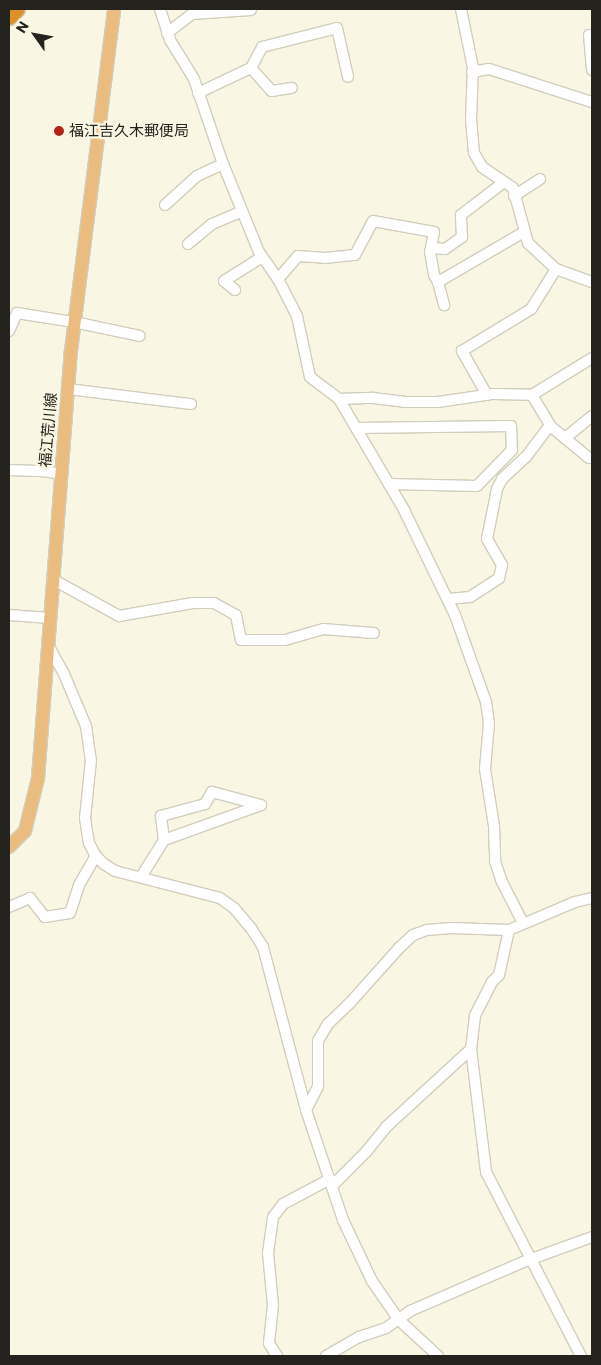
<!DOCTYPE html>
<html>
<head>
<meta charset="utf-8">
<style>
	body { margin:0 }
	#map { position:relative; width:601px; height:1365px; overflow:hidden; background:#faf6e4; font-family:Commissioner,"Noto Sans JP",sans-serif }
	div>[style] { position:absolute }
	.roads { filter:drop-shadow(1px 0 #d2cebd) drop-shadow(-1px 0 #d2cebd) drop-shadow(0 1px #d2cebd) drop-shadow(0 -1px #d2cebd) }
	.minor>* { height:10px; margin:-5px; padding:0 5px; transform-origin:5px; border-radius:5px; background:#fff }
	.major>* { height:12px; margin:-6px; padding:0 6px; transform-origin:6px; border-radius:6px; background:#ebbc7f }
	.highway>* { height:15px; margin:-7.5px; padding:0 7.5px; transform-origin:7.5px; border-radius:7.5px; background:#de9029 }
	.dots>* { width:14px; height:14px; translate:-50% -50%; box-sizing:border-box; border:2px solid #faf6e4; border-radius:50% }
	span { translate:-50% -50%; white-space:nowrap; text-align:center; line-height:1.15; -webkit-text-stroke:4.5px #faf6e4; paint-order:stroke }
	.poi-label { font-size:15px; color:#25231d }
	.left { translate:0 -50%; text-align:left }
	.street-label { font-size:15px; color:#25231d }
	.frame { position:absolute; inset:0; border:10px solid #25231d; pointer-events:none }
	.north { position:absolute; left:10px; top:10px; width:50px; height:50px; -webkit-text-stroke:4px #faf6e4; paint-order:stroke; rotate:302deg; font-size:14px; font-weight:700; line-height:20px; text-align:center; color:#25231d }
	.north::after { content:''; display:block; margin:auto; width:18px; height:22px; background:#25231d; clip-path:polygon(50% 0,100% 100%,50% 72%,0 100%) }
</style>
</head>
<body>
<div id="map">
	<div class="roads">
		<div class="minor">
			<div style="left:160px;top:9px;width:33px;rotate:72deg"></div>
			<div style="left:170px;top:40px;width:46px;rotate:58.4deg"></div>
			<div style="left:194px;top:79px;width:90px;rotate:71.2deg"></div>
			<div style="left:223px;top:164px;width:95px;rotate:67.8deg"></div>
			<div style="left:259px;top:252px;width:33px;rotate:55deg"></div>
			<div style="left:278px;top:279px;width:42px;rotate:62.8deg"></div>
			<div style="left:297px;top:316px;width:62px;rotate:78deg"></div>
			<div style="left:310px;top:377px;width:36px;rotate:37deg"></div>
			<div style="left:339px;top:399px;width:129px;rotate:59.6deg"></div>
			<div style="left:404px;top:510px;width:117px;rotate:64.1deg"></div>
			<div style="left:455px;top:615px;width:92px;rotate:70.4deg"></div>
			<div style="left:486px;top:702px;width:21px;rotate:82deg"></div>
			<div style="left:489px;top:723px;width:46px;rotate:95deg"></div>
			<div style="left:485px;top:769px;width:58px;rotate:81deg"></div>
			<div style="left:494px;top:826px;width:35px;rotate:88deg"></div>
			<div style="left:495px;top:861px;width:20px;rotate:72deg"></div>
			<div style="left:501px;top:880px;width:48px;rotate:62.9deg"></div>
			<div style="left:461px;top:9px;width:60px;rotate:78.5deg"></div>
			<div style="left:473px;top:68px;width:51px;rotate:92.2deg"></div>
			<div style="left:471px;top:119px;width:34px;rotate:85deg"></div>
			<div style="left:474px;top:153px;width:16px;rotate:60deg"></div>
			<div style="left:482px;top:167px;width:37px;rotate:34deg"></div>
			<div style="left:513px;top:188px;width:57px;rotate:74.7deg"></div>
			<div style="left:528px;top:243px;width:38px;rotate:43deg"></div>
			<div style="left:556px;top:269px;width:38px;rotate:20deg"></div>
			<div style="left:167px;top:33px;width:31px;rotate:-37deg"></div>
			<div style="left:192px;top:14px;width:59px;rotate:-3.9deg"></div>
			<div style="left:589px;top:35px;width:35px;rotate:85deg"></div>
			<div style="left:251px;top:68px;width:31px;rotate:48deg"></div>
			<div style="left:272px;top:91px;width:20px;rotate:-9deg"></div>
			<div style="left:472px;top:72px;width:17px;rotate:-10deg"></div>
			<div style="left:489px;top:69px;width:108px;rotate:17.8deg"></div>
			<div style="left:198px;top:93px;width:59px;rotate:-25.3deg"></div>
			<div style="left:251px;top:68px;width:24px;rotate:-62deg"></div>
			<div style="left:262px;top:47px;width:77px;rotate:-14.2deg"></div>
			<div style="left:337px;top:28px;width:50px;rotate:77.3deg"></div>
			<div style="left:514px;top:196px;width:31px;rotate:-33deg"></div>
			<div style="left:165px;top:205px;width:43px;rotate:-42.2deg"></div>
			<div style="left:197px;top:176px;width:29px;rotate:-25deg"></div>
			<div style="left:188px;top:244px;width:31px;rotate:-40deg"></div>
			<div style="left:212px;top:224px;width:33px;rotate:-23deg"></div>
			<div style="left:431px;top:248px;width:14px;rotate:4deg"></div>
			<div style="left:445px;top:249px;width:21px;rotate:-35deg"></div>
			<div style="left:462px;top:237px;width:22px;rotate:-93deg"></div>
			<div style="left:461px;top:215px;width:54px;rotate:-37.5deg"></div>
			<div style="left:278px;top:279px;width:30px;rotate:-49deg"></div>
			<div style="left:298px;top:256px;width:27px;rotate:4deg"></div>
			<div style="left:325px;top:258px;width:30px;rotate:-6deg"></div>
			<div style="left:355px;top:255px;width:38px;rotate:-62deg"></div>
			<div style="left:373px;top:221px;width:62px;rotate:10.2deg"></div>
			<div style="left:434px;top:232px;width:20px;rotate:101deg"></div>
			<div style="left:430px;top:252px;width:23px;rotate:80deg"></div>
			<div style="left:434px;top:275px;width:8px;rotate:60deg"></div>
			<div style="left:438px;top:282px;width:99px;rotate:-30.2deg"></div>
			<div style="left:438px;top:282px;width:24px;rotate:75deg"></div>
			<div style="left:235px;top:290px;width:14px;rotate:-141deg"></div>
			<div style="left:224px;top:281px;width:45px;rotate:-32.3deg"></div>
			<div style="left:9px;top:331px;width:20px;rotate:-66deg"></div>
			<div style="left:17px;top:313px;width:58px;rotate:9deg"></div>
			<div style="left:74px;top:322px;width:67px;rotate:12deg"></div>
			<div style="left:68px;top:389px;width:124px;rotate:7deg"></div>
			<div style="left:487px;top:395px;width:51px;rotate:-119.6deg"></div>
			<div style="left:462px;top:351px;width:81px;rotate:-31.3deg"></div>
			<div style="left:531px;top:309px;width:47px;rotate:-58deg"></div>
			<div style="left:339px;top:399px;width:34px;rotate:-2deg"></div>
			<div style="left:373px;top:398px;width:31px;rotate:7deg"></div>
			<div style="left:404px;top:402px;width:34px"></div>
			<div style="left:438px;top:402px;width:56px;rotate:-8.3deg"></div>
			<div style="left:493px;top:394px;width:39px;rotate:1deg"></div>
			<div style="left:549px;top:425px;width:52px;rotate:39.5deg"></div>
			<div style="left:356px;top:428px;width:155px;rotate:-0.7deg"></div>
			<div style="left:511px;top:426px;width:24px;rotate:88deg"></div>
			<div style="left:512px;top:450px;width:50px;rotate:134.2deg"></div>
			<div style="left:477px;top:486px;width:88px;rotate:-178.7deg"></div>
			<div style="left:565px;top:438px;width:35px;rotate:-39deg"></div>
			<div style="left:9px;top:470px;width:35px;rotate:2deg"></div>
			<div style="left:44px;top:471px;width:17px;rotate:10deg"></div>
			<div style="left:52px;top:579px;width:77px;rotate:28.9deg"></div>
			<div style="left:119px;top:616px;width:75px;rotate:-10deg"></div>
			<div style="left:193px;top:603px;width:21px"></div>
			<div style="left:214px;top:603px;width:25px;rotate:29deg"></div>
			<div style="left:236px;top:615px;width:25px;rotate:79deg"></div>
			<div style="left:241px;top:640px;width:44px"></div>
			<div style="left:285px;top:640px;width:40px;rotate:-16deg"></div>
			<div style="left:323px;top:629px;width:51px;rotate:4.5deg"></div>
			<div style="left:448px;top:599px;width:22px;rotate:-5deg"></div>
			<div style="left:470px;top:597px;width:35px;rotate:-33deg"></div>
			<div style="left:499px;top:578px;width:13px;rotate:-77deg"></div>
			<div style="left:502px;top:565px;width:30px;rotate:-120deg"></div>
			<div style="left:487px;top:539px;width:51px;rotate:-78.7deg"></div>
			<div style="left:497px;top:489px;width:11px;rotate:-63deg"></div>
			<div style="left:502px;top:479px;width:33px;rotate:-43deg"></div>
			<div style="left:526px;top:457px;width:40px;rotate:-53deg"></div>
			<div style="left:550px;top:425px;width:35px;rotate:-121deg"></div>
			<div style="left:532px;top:395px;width:70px;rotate:-31.7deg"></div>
			<div style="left:9px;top:615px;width:41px;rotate:4.2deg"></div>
			<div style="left:48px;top:645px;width:33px;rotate:61deg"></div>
			<div style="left:64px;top:674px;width:56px;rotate:67.1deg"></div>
			<div style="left:86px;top:726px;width:34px;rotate:82deg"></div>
			<div style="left:91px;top:760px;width:58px;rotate:95.9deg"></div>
			<div style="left:85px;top:818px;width:25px;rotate:81deg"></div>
			<div style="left:89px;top:843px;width:13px;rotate:63deg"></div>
			<div style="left:95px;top:855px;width:13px;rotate:45deg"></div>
			<div style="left:104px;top:864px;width:13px;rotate:32deg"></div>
			<div style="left:115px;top:871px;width:108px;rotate:14.4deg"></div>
			<div style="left:220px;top:898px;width:17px;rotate:36deg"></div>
			<div style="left:234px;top:908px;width:26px;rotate:50deg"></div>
			<div style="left:251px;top:928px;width:22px;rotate:58deg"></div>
			<div style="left:263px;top:947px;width:169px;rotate:75.2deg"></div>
			<div style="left:306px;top:1110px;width:116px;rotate:71.4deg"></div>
			<div style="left:343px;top:1220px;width:68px;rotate:64.6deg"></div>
			<div style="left:372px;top:1281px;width:47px;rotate:55.3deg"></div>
			<div style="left:399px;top:1320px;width:53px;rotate:42.7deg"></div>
			<div style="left:141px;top:877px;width:44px;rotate:-58.1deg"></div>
			<div style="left:164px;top:840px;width:103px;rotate:-19.8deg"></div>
			<div style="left:261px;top:805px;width:51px;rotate:-165.1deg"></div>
			<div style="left:212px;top:792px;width:14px;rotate:120deg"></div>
			<div style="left:205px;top:804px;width:46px;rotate:164.7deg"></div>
			<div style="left:161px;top:816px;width:24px;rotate:83deg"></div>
			<div style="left:9px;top:907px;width:23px;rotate:-23deg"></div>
			<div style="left:30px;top:898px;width:24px;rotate:52deg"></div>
			<div style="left:45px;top:917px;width:25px;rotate:-9deg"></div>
			<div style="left:70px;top:913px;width:29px;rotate:-72deg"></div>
			<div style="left:79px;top:885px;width:34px;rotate:-60deg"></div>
			<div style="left:509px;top:930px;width:46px;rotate:102.5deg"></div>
			<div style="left:499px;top:975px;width:10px;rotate:135deg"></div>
			<div style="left:492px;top:982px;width:38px;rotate:117deg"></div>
			<div style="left:475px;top:1016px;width:17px;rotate:97deg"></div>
			<div style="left:473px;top:1033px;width:16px;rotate:97deg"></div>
			<div style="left:471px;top:1049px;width:124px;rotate:83deg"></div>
			<div style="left:486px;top:1172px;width:207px;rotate:62.7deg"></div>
			<div style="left:306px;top:1110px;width:27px;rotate:-63deg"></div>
			<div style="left:318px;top:1086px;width:45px;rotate:-90deg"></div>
			<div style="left:318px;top:1041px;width:20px;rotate:-60deg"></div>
			<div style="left:328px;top:1024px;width:29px;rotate:-44deg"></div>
			<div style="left:349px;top:1004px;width:75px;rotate:-48.2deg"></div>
			<div style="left:399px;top:948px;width:19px;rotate:-43deg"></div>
			<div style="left:413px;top:935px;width:15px;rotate:-20deg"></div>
			<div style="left:427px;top:930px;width:24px;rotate:-5deg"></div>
			<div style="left:451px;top:928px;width:58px;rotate:2deg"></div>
			<div style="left:509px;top:930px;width:72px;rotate:-23deg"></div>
			<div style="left:575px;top:902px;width:17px;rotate:-13deg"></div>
			<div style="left:332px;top:1186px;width:48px;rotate:-45deg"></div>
			<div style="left:366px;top:1152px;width:32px;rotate:-51deg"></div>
			<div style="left:386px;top:1127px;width:115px;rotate:-42.5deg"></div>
			<div style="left:277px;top:1356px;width:15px;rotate:-122deg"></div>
			<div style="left:269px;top:1343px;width:38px;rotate:-84deg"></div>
			<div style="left:273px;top:1305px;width:52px;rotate:-95.5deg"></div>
			<div style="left:268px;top:1253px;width:36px;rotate:-82deg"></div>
			<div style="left:273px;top:1217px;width:16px;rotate:-52deg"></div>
			<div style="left:283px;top:1204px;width:53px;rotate:-28deg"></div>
			<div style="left:326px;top:1356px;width:38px;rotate:-30deg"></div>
			<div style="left:359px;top:1337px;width:28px;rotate:-18deg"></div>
			<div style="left:386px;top:1328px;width:29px;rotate:-35deg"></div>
			<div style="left:410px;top:1311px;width:123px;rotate:-23.4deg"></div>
			<div style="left:523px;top:1262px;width:73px;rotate:-19.9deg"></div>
		</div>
		<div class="major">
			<div style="left:9px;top:847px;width:23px;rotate:-45deg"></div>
			<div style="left:25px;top:831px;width:55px;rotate:-76.2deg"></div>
			<div style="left:38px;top:778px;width:428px;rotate:-85.6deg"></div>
			<div style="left:71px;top:351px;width:345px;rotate:-82.8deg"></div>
		</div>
		<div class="highway">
			<div style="left:9px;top:17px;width:11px;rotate:-45deg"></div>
		</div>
	</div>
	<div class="dots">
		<div style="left:59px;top:131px;background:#b22415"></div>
	</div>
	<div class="poi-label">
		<span class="left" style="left:69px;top:131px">福江吉久木郵便局</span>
	</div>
	<div class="street-label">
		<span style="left:48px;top:430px;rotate:-85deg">福江荒川線</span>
	</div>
	<div class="frame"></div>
	<div class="north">N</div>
</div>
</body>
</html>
